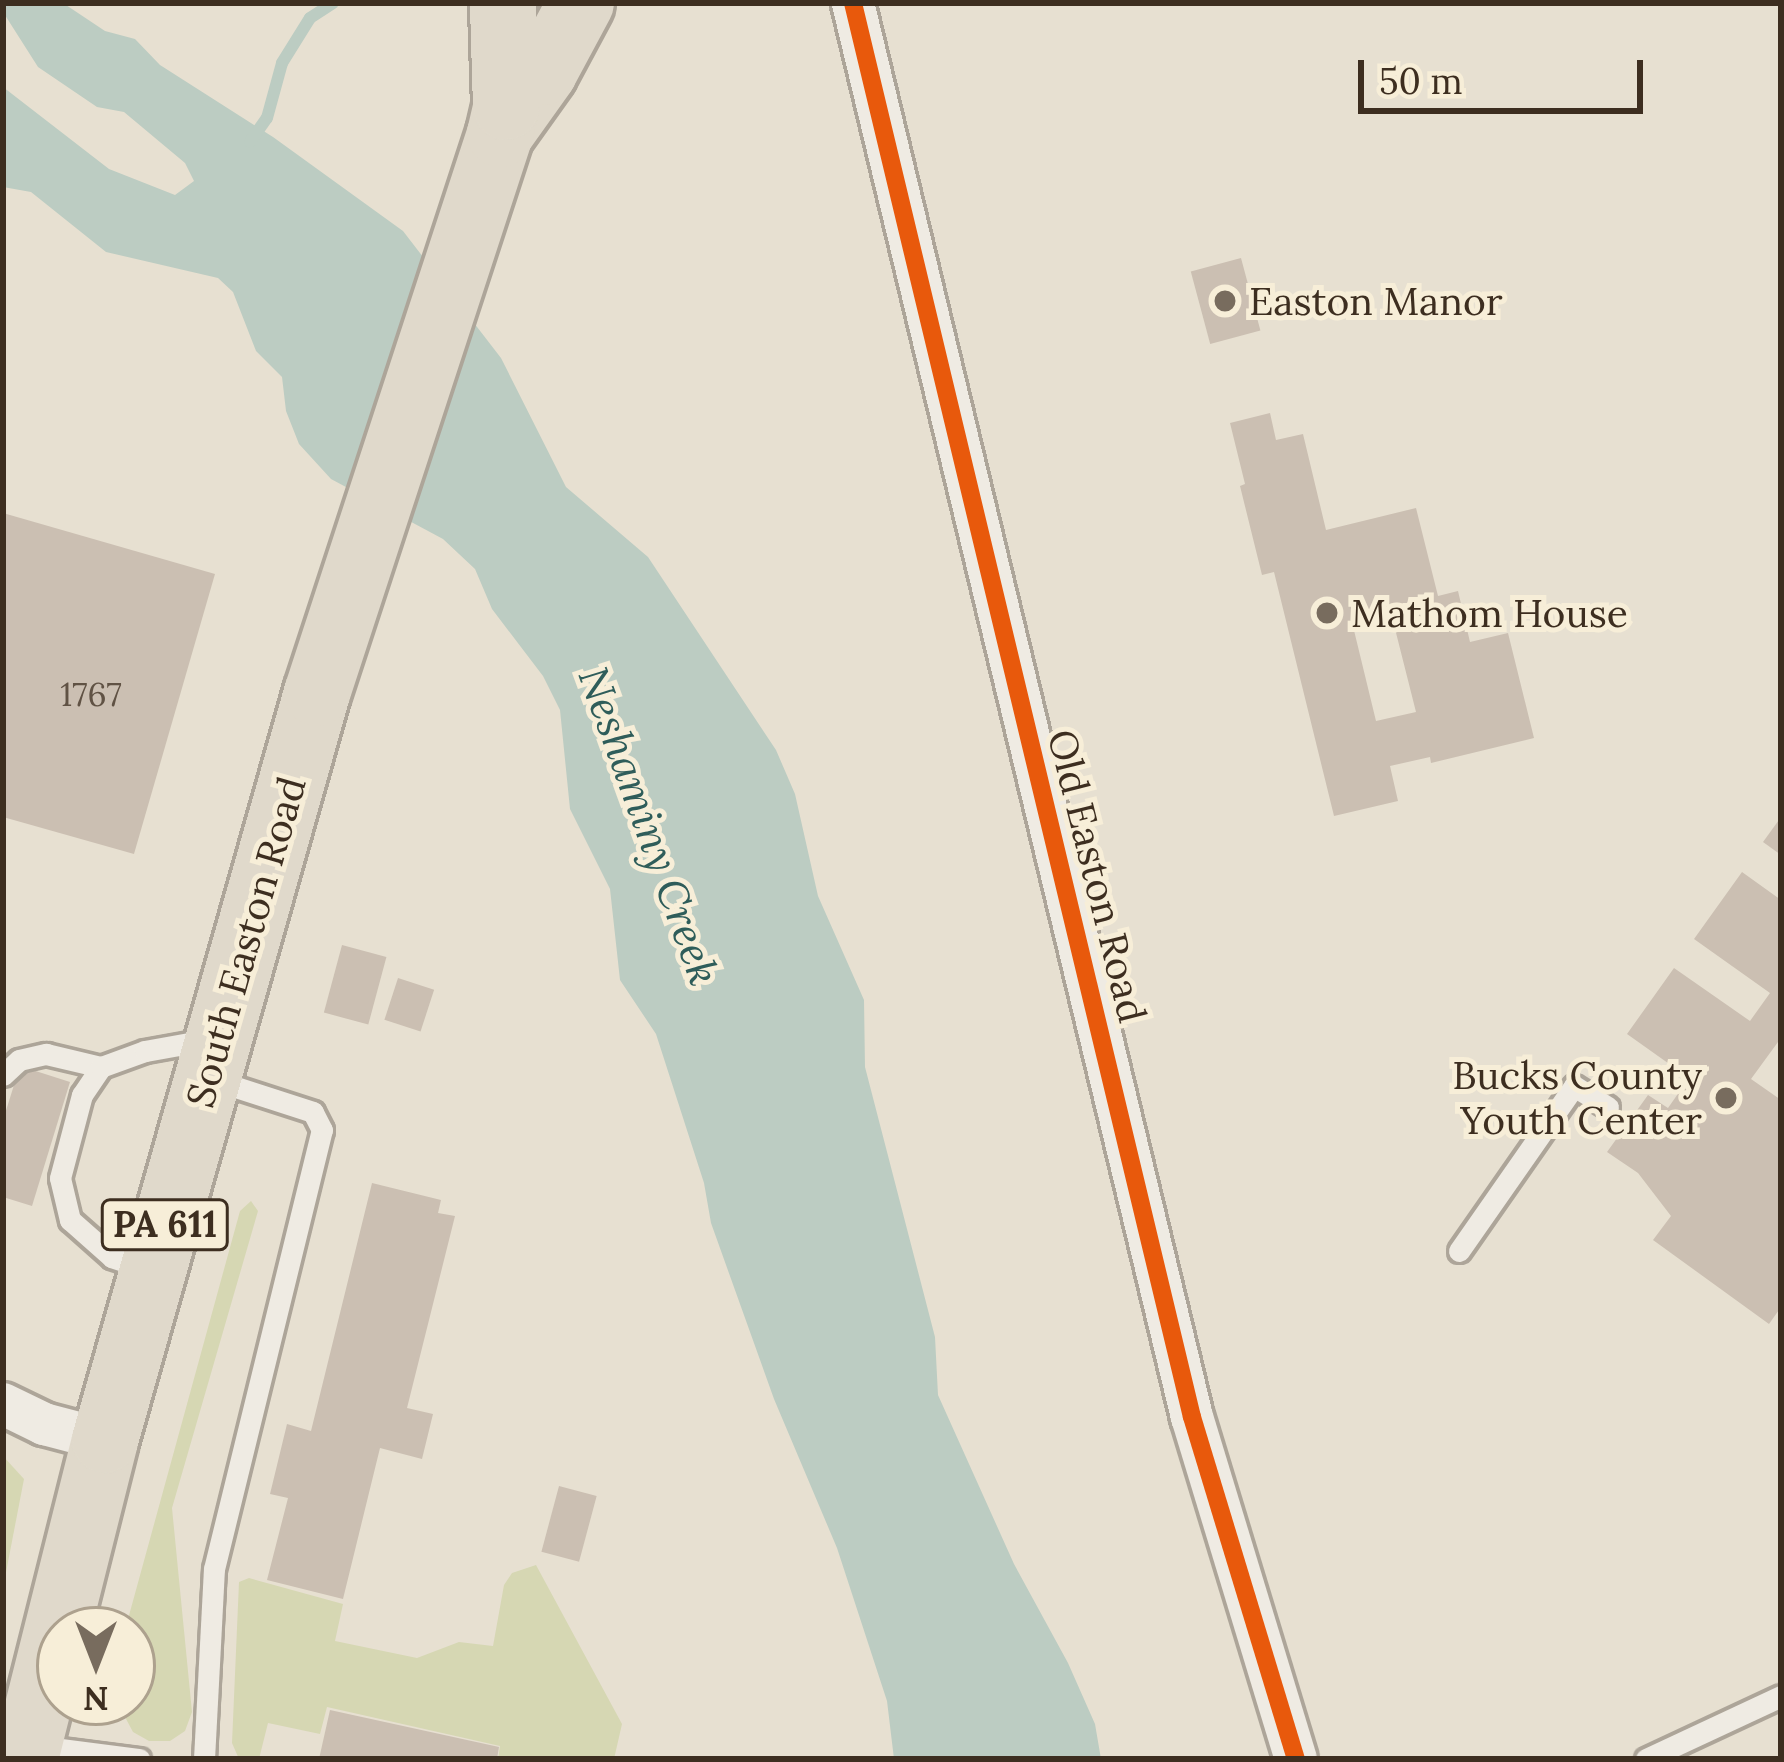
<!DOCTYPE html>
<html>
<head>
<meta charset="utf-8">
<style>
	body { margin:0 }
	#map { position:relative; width:1784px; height:1762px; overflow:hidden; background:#e7e0d1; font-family:Lora,serif }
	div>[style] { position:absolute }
	.green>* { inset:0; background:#d6d7b3 }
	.water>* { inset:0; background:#bcccc2 }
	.stream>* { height:12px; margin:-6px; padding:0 6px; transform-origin:6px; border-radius:6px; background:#bcccc2 }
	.building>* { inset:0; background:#cbbfb2; transform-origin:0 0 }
	.roads { filter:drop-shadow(3px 0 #ada599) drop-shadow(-3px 0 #ada599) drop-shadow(0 3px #ada599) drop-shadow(0 -3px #ada599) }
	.service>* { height:21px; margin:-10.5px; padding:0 10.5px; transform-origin:10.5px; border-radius:10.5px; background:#efebe3 }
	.minor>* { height:42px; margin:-21px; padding:0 21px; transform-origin:21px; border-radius:21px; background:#efebe3 }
	.trunk>* { height:66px; margin:-33px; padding:0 33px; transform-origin:33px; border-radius:33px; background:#e0d9cb }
	.cycleway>* { height:18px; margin:-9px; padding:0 9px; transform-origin:9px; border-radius:9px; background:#e8590c }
	.dots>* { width:33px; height:33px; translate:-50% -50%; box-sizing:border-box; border:6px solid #f7eed8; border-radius:50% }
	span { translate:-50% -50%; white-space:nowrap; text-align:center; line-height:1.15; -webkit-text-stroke:10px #f7eed8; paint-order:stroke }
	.number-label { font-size:33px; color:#605244 }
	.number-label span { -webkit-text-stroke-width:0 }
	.shield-label span { padding:3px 9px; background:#f7eed8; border:3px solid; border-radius:9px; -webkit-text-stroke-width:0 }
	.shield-label { font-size:36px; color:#3d2e20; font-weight:700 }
	.poi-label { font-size:39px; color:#3d2e20 }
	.left { translate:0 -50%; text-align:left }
	.right { translate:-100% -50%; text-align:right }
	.street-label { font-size:39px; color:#3d2e20 }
	.water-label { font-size:42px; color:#2f5d5a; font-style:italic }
	.frame { position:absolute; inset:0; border:6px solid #3d2e20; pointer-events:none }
	.north { position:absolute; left:36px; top:1606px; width:120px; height:120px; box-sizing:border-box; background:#f7eed8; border:3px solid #ada18e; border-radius:50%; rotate:180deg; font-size:33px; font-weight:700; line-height:48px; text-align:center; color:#3d2e20 }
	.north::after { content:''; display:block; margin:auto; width:42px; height:54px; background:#786c5e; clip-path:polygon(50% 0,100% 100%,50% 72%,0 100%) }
	.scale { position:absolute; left:1358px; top:60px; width:285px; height:54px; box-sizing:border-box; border:6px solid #3d2e20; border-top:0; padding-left:15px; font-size:36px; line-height:42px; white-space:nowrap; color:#3d2e20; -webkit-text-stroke:9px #f7eed8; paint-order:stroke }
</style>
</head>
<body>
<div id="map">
	<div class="green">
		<div style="clip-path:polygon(251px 1201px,258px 1211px,172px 1508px,192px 1712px,185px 1731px,170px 1741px,149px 1741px,133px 1732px,117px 1702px,132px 1702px,132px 1630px,125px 1630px,240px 1211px)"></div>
		<div style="clip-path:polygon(3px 1456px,24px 1479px,3px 1588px)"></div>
		<div style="clip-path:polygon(536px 1565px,622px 1724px,614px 1759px,498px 1759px,500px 1746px,327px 1707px,320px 1734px,268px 1723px,259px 1759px,239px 1759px,232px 1743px,239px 1582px,249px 1578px,343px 1604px,335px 1641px,417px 1658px,459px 1642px,493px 1646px,504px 1585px,512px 1573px)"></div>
	</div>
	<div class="water">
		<div style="clip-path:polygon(3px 3px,63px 3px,105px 31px,135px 39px,160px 65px,273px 137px,403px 231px,501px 358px,566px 487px,648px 557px,776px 750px,795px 794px,818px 896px,864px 1000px,865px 1067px,935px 1337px,938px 1395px,1014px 1564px,1068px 1663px,1095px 1724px,1101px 1759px,894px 1759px,887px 1701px,837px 1548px,774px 1399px,711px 1223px,704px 1183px,656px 1034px,620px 980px,610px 889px,570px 809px,560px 710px,543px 676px,492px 609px,475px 569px,443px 539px,331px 479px,299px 444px,286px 411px,282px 377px,256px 351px,233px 292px,218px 278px,106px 252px,31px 192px,3px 187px,3px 87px,109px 169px,175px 195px,194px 181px,185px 163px,124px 112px,97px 107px,38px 67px,3px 12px)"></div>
	</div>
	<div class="stream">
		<div style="left:250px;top:142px;width:29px;rotate:-55deg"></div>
		<div style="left:267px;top:118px;width:57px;rotate:-74.7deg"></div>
		<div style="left:282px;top:63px;width:53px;rotate:-58.1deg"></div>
		<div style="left:310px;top:18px;width:27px;rotate:-33deg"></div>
	</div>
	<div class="building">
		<div style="left:1241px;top:258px;width:75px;height:52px;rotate:75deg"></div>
		<div style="clip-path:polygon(evenodd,1270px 413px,1276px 440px,1303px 434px,1326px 530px,1416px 508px,1438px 596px,1458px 591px,1470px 642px,1508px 633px,1534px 738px,1431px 763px,1430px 757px,1390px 766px,1398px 801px,1334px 816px,1274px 572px,1262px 575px,1240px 486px,1245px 484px,1230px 423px,1270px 413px,1390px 609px,1416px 712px,1376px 721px,1351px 618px,1390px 609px)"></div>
		<div style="clip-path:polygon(3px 513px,215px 574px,134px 854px,3px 817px)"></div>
		<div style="clip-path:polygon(1781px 817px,1781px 855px,1763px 842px)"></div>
		<div style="clip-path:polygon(1742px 872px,1781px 900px,1781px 1038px,1751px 1079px,1781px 1100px,1781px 1307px,1769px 1324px,1653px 1240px,1671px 1216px,1638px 1173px,1607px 1152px,1648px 1095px,1668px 1108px,1689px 1078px,1627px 1034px,1674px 968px,1750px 1021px,1770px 993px,1694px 939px)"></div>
		<div style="left:342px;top:945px;width:46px;height:70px;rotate:15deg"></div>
		<div style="left:398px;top:978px;width:38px;height:44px;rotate:18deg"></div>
		<div style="clip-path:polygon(20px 1066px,70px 1082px,32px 1206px,3px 1197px,3px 1120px)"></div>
		<div style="clip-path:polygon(372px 1183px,441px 1200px,438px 1213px,455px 1216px,407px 1408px,433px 1414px,422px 1459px,380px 1448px,343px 1599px,267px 1580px,288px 1498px,270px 1494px,287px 1424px,311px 1431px)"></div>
		<div style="left:559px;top:1486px;width:39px;height:68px;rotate:15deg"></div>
		<div style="clip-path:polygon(330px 1710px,499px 1747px,497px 1759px,319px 1759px)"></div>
	</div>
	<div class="roads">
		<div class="service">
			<div style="left:3px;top:1075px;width:22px;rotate:-43deg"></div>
			<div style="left:19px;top:1060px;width:28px;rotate:-13deg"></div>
			<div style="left:46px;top:1054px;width:57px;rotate:13.3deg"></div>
			<div style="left:1459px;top:1251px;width:201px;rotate:-55.1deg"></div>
			<div style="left:1574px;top:1086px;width:40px;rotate:32deg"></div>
			<div style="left:148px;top:1269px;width:38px;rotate:-162deg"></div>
			<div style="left:112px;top:1257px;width:56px;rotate:-138.6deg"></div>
			<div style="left:70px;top:1220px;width:43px;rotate:-103.4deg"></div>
			<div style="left:60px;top:1178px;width:86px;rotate:-75.2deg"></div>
			<div style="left:82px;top:1095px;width:34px;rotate:-56deg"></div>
			<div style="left:101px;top:1067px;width:47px;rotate:-20deg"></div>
			<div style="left:145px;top:1051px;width:68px;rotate:-10.2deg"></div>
			<div style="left:38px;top:1746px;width:102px;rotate:7.3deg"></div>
			<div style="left:204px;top:1759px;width:190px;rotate:-87deg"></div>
			<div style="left:214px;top:1569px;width:452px;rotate:-76.2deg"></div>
			<div style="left:322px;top:1130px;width:20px;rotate:-117deg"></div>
			<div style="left:313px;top:1112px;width:104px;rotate:-162.1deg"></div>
			<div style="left:1646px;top:1759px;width:149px;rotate:-25deg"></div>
		</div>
		<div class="minor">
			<div style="left:853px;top:3px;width:1454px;rotate:76.52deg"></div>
			<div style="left:1192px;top:1417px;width:357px;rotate:73.1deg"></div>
			<div style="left:3px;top:1404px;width:46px;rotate:26deg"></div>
			<div style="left:44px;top:1424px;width:63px;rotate:14.7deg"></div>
		</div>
		<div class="trunk">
			<div style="left:500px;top:134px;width:76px;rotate:-54.6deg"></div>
			<div style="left:544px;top:72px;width:78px;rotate:-61.8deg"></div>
			<div style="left:25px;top:1759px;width:329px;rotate:-75.9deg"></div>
			<div style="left:105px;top:1440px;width:777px;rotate:-74.16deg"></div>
			<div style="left:317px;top:693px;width:588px;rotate:-71.87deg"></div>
			<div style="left:500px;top:134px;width:28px;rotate:-77deg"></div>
			<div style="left:506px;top:107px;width:104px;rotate:-91.7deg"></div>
		</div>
	</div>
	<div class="cycleway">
		<div style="left:853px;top:3px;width:1454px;rotate:76.52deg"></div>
		<div style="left:1192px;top:1417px;width:357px;rotate:73.1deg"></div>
	</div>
	<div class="dots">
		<div style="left:1225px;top:301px;background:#786c5e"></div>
		<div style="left:1327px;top:613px;background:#786c5e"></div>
		<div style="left:1726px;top:1098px;background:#786c5e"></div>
	</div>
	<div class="number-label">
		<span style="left:91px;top:695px">1767</span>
	</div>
	<div class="shield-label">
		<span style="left:165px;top:1225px">PA 611</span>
	</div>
	<div class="poi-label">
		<span class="left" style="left:1249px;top:301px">Easton Manor</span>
		<span class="left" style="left:1351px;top:613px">Mathom House</span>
		<span class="right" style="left:1702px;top:1098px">Bucks County<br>Youth Center</span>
	</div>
	<div class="street-label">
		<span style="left:1097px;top:876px;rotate:76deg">Old Easton Road</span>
		<span style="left:246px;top:942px;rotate:-74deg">South Easton Road</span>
	</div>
	<div class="water-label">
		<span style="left:649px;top:826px;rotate:70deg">Neshaminy Creek</span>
	</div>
	<div class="frame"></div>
	<div class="north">N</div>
	<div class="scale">50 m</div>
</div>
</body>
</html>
